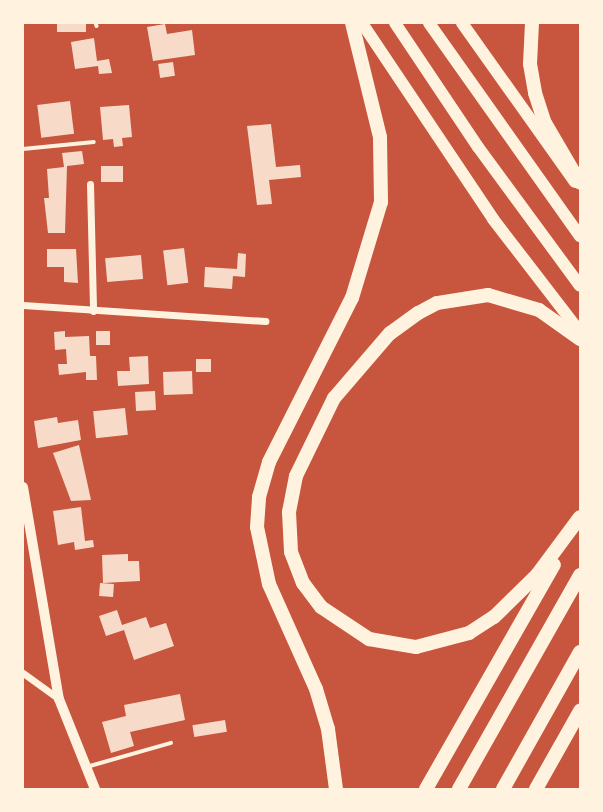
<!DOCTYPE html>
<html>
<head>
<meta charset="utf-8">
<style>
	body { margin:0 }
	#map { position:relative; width:603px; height:812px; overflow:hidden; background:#c8553d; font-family:"Archivo Narrow",sans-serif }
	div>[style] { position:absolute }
	.building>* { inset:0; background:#f7dbc8; transform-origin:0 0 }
	.service>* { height:3.5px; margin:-1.75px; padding:0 1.75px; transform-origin:1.75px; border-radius:1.75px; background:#fff3e0 }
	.minor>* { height:7px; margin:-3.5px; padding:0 3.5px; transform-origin:3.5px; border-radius:3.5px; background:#fff3e0 }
	.secondary>* { height:10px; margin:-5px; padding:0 5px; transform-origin:5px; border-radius:5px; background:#fff3e0 }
	.trunk>* { height:12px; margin:-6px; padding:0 6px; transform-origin:6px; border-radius:6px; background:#fff3e0 }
	.motorway>* { height:14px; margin:-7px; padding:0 7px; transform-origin:7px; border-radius:7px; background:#fff3e0 }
	span { translate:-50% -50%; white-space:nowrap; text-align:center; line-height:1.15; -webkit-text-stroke:6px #fff3e0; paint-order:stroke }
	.frame { position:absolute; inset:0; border:24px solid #fff3e0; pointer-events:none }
</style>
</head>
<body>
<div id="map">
	<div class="building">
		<div style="left:57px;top:23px;width:29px;height:9px"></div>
		<div style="clip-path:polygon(165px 24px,167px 34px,192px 30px,195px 55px,153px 61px,147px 27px)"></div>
		<div style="clip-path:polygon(94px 38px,97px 61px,109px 59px,112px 73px,99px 74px,98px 66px,75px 69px,71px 42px)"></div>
		<div style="left:173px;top:62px;width:14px;height:15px;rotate:82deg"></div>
		<div style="left:70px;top:101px;width:33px;height:33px;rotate:83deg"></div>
		<div style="clip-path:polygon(129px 105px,132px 137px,122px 138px,123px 146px,114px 147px,113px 139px,103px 140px,100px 107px)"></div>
		<div style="clip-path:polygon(271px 124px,276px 167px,300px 165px,301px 177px,269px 180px,272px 204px,257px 205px,247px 126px)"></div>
		<div style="clip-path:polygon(82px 151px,84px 164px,67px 166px,65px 233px,48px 233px,44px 198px,49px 198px,47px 169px,64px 167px,62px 153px)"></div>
		<div style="left:101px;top:166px;width:22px;height:16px"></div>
		<div style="left:184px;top:248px;width:35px;height:21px;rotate:83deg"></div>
		<div style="clip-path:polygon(47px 249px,76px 249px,78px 283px,64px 282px,64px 267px,47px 267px)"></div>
		<div style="clip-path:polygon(238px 253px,246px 254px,245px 277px,233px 276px,232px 289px,204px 287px,205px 267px,237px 269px)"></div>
		<div style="left:141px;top:255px;width:24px;height:36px;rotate:85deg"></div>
		<div style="clip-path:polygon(65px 331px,65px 337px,89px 336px,90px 356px,96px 356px,97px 380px,86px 380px,86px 372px,59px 375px,58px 364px,67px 364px,66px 349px,55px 350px,54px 332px)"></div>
		<div style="left:96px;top:331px;width:14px;height:14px"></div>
		<div style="clip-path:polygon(148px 356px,149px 384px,118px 386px,117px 371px,130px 371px,129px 357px)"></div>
		<div style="left:211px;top:359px;width:13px;height:15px;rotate:90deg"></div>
		<div style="left:192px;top:371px;width:23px;height:29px;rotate:88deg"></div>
		<div style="left:155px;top:391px;width:19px;height:20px;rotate:87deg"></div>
		<div style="left:125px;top:408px;width:27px;height:32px;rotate:84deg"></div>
		<div style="clip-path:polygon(57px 417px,58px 423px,78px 420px,81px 440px,38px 448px,34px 421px)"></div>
		<div style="clip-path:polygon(79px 445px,91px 500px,71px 501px,53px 453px)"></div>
		<div style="clip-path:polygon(81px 507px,85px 541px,93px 540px,94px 547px,75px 550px,74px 542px,58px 545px,53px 511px)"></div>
		<div style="clip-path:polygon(128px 554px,128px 561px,139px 561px,140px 581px,103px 583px,102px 555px)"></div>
		<div style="left:100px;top:583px;width:14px;height:13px;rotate:4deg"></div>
		<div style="clip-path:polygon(117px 610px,122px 625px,146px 617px,150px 628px,166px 623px,174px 646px,134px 660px,124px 630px,106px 636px,99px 616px)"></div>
		<div style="clip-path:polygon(180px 694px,185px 720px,130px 732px,134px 746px,111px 753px,102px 722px,126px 716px,124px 705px)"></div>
		<div style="left:225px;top:720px;width:12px;height:33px;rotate:81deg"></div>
	</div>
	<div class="service">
		<div style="left:96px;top:23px;width:3px;rotate:72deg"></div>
		<div style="left:23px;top:149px;width:71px;rotate:-5.6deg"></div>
		<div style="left:90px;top:766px;width:84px;rotate:-15.9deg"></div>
	</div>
	<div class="minor">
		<div style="left:90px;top:184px;width:127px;rotate:88.6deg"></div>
		<div style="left:23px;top:305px;width:243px;rotate:3.8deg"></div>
		<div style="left:23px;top:673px;width:44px;rotate:35.8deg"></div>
	</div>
	<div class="secondary">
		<div style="left:23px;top:487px;width:215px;rotate:80.4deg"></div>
		<div style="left:59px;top:699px;width:97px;rotate:68.2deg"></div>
	</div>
	<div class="trunk">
		<div style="left:362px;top:23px;width:236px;rotate:56.2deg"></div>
		<div style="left:493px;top:219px;width:143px;rotate:52.4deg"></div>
		<div style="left:395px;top:23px;width:149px;rotate:56.2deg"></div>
		<div style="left:478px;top:147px;width:172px;rotate:53.7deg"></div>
		<div style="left:429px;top:23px;width:261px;rotate:54.7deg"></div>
		<div style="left:462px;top:23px;width:195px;rotate:54.6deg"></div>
	</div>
	<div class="motorway">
		<div style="left:532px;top:23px;width:41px;rotate:92.8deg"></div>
		<div style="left:530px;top:64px;width:29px;rotate:80deg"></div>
		<div style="left:535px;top:93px;width:32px;rotate:72deg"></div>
		<div style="left:545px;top:123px;width:69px;rotate:59.7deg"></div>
		<div style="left:580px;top:339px;width:50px;rotate:-144.7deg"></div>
		<div style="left:539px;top:310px;width:53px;rotate:-163.6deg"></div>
		<div style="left:488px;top:295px;width:52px;rotate:171.1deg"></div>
		<div style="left:437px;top:303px;width:21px;rotate:152deg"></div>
		<div style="left:418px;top:313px;width:34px;rotate:144deg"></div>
		<div style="left:390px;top:333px;width:86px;rotate:130.7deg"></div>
		<div style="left:334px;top:398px;width:87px;rotate:116deg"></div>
		<div style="left:296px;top:476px;width:37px;rotate:101deg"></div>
		<div style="left:289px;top:512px;width:40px;rotate:87.1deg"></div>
		<div style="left:291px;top:552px;width:33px;rotate:69deg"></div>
		<div style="left:303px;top:583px;width:30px;rotate:53deg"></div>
		<div style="left:321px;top:607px;width:58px;rotate:33.7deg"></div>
		<div style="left:369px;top:639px;width:48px;rotate:9.7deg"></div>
		<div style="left:416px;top:647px;width:55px;rotate:-14.8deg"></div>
		<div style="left:469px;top:633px;width:30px;rotate:-33deg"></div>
		<div style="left:494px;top:617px;width:60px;rotate:-44.3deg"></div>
		<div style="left:537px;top:575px;width:72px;rotate:-53.4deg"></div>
		<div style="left:336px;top:789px;width:61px;rotate:-97.6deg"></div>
		<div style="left:328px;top:729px;width:42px;rotate:-106.7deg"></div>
		<div style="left:316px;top:689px;width:115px;rotate:-114.1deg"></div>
		<div style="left:269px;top:584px;width:58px;rotate:-101.9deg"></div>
		<div style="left:257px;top:527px;width:30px;rotate:-86deg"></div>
		<div style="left:259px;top:497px;width:36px;rotate:-74deg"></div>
		<div style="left:269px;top:462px;width:184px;rotate:-63.2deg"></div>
		<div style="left:352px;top:298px;width:100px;rotate:-73.2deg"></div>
		<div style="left:381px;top:202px;width:65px;rotate:-90.9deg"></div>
		<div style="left:380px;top:137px;width:117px;rotate:-103.8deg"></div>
		<div style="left:426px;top:789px;width:258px;rotate:-60.3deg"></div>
		<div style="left:459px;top:789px;width:246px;rotate:-60.5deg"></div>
		<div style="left:503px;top:789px;width:157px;rotate:-60.7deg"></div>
		<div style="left:536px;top:789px;width:90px;rotate:-60.6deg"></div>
	</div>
	<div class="frame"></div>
</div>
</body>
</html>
